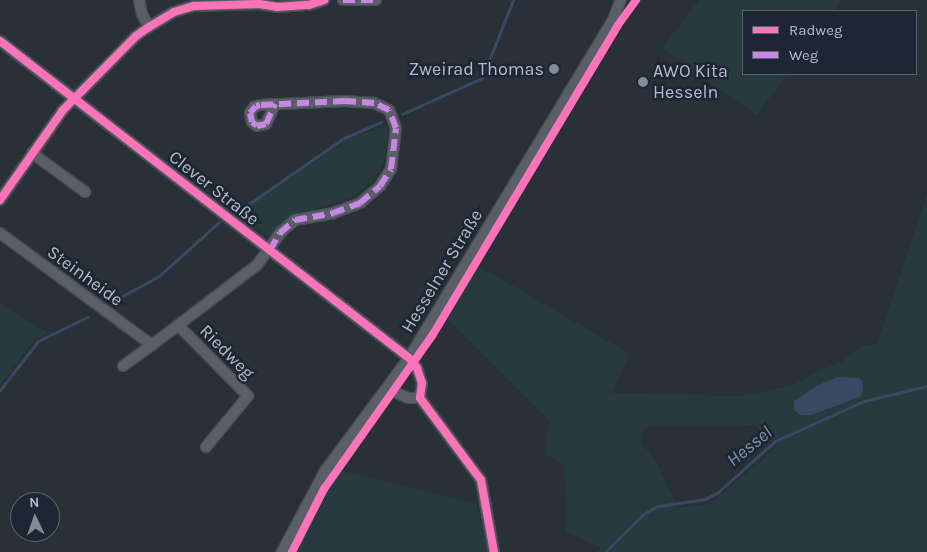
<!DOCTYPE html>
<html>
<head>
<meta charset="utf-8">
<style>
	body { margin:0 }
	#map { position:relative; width:927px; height:552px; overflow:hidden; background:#2a3038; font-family:Karla,sans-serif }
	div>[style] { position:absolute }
	.green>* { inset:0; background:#273a3e }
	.water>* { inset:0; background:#384963 }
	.stream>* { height:3px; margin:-1.5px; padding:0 1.5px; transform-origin:1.5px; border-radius:1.5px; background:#384963 }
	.roads { filter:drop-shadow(1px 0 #484c53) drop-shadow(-1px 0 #484c53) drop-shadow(0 1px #484c53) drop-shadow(0 -1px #484c53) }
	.minor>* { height:10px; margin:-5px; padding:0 5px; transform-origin:5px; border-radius:5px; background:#5a5e66 }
	.quiet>* { height:6px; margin-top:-3px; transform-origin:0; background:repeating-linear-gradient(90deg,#c787e3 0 12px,transparent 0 18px) }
	.cycleway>* { height:8px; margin:-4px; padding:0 4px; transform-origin:4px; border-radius:4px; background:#fb73b8 }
	.dots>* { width:14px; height:14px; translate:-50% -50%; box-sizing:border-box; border:2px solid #1d2633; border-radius:50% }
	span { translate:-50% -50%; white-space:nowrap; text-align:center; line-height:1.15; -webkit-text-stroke:5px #1d2633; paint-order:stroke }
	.poi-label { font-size:18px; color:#b4bcc9 }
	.right { translate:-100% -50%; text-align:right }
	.left { translate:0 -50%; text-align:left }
	.street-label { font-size:18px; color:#b4bcc9 }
	.water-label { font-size:19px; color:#7c92b1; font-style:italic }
	.legend { position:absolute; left:742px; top:10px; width:175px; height:65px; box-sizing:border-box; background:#1d2633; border:1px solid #59626f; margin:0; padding:6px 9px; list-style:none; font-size:15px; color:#b4bcc9 }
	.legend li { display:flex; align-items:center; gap:10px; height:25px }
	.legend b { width:25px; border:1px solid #59626f }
	.north { position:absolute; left:10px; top:492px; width:50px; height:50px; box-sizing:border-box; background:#1d2633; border:1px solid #59626f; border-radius:50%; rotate:357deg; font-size:14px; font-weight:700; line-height:20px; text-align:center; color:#b4bcc9 }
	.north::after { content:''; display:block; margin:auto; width:18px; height:22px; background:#848b96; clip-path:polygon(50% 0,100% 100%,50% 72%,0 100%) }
</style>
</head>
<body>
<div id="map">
	<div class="green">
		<div style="clip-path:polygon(699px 0,841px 0,833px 11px,743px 11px,743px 74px,787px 74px,757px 115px,662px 48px)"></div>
		<div style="clip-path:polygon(385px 125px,388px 133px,384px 163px,372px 181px,355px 196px,293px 217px,270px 238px,241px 216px,240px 212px,344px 142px)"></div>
		<div style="clip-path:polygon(evenodd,927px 195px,927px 552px,597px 552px,601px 548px,566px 532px,564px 465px,544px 454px,549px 420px,446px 317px,477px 265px,630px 354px,611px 393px,740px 396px,791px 386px,823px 369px,842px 362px,859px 347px,877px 344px,927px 195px,757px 426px,764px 436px,778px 446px,710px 504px,678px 508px,657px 463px,641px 442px,644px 427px,757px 426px)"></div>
		<div style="clip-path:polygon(0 304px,48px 333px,36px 338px,0 385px)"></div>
		<div style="clip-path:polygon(338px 470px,477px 504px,488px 552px,295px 552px,326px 488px)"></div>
	</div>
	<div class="water">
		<div style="clip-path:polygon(837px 377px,859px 378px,862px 381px,863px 390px,860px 397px,811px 415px,800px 415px,794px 410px,794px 401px,816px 386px)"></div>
	</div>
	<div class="stream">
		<div style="left:402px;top:114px;width:88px;rotate:-24.2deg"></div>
		<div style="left:482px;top:78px;width:84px;rotate:-68.3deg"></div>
		<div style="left:240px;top:210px;width:126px;rotate:-34.7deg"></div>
		<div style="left:344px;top:138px;width:40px;rotate:-23.4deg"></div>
		<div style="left:117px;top:299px;width:48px;rotate:-28.7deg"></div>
		<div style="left:159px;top:276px;width:81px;rotate:-42deg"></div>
		<div style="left:0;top:390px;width:62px;rotate:-52.2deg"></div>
		<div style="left:38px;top:341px;width:55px;rotate:-26.1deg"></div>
		<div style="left:605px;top:552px;width:54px;rotate:-45deg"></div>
		<div style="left:643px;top:514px;width:17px;rotate:-28deg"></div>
		<div style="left:658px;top:506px;width:48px;rotate:-8.5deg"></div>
		<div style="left:705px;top:499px;width:15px;rotate:-28deg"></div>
		<div style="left:718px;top:492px;width:76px;rotate:-41.8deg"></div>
		<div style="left:775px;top:441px;width:98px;rotate:-24.2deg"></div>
		<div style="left:864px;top:401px;width:65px;rotate:-13.4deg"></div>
	</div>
	<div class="roads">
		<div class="minor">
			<div style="left:139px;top:0;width:14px;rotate:78deg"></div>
			<div style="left:142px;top:14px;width:15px;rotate:62deg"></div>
			<div style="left:343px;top:0;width:33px"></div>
			<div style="left:0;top:41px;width:517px;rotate:37.78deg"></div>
			<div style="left:409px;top:358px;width:13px;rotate:51deg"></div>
			<div style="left:417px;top:368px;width:16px;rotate:72deg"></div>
			<div style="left:422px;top:383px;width:15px;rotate:98deg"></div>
			<div style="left:420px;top:398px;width:102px;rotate:53.4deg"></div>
			<div style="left:481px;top:480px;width:73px;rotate:79.8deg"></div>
			<div style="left:32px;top:153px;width:66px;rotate:36.3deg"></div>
			<div style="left:0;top:200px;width:110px;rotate:-55deg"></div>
			<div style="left:63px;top:110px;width:104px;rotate:-45.4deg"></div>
			<div style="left:136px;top:36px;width:16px;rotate:-35deg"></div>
			<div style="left:149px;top:27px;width:29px;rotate:-31deg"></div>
			<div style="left:174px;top:12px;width:21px;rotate:-17deg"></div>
			<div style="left:194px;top:6px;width:65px;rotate:-1.8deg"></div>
			<div style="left:259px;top:4px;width:18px;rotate:9deg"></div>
			<div style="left:277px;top:7px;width:32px;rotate:-4deg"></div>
			<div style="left:309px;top:5px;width:16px;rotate:-18deg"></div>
			<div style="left:0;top:233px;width:189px;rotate:36.4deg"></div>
			<div style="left:152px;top:345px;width:132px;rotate:-37.3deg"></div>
			<div style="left:257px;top:265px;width:39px;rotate:-54deg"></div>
			<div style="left:280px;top:233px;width:20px;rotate:-41deg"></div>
			<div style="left:295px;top:220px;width:39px;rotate:-10deg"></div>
			<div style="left:333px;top:213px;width:29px;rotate:-20deg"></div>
			<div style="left:360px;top:203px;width:26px;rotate:-40deg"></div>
			<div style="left:380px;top:186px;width:20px;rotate:-57deg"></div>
			<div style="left:391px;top:169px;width:41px;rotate:-83deg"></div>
			<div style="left:396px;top:128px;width:19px;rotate:-111deg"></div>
			<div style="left:389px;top:110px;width:17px;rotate:-155deg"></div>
			<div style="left:374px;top:103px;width:29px;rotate:-176deg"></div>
			<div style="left:345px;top:101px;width:85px;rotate:177.3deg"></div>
			<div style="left:260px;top:105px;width:6px;rotate:162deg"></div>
			<div style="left:254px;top:107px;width:7px;rotate:124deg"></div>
			<div style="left:250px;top:113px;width:9px;rotate:77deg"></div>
			<div style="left:252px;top:122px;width:6px;rotate:39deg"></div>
			<div style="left:257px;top:126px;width:9px;rotate:-13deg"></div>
			<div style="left:266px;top:124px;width:22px;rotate:-66deg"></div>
			<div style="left:179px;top:326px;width:98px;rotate:45.4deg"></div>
			<div style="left:248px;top:396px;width:66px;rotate:129.5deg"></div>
			<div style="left:123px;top:366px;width:36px;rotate:-36deg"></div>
			<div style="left:388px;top:389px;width:22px;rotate:24deg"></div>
			<div style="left:408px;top:398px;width:12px"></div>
			<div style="left:282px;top:552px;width:92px;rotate:-62deg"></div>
			<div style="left:325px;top:471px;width:141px;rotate:-53.4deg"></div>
			<div style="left:409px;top:358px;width:393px;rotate:-58.9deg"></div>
			<div style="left:612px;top:22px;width:24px;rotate:-68deg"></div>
		</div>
	</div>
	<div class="quiet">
		<div style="left:343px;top:0;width:33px"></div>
		<div style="left:270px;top:250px;width:20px;rotate:-60deg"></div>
		<div style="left:280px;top:233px;width:20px;rotate:-41deg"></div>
		<div style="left:295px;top:220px;width:39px;rotate:-10deg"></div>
		<div style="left:333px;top:213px;width:29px;rotate:-20deg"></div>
		<div style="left:360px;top:203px;width:26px;rotate:-40deg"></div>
		<div style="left:380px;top:186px;width:20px;rotate:-57deg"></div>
		<div style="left:391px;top:169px;width:41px;rotate:-83deg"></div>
		<div style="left:396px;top:128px;width:19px;rotate:-111deg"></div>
		<div style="left:389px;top:110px;width:17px;rotate:-155deg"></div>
		<div style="left:374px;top:103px;width:29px;rotate:-176deg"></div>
		<div style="left:345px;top:101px;width:85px;rotate:177.3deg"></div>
		<div style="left:260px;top:105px;width:4px;rotate:166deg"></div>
		<div style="left:256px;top:106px;width:9px;rotate:131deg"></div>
		<div style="left:250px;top:113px;width:9px;rotate:77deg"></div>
		<div style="left:252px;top:122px;width:6px;rotate:39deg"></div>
		<div style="left:257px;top:126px;width:9px;rotate:-13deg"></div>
		<div style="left:266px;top:124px;width:22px;rotate:-66deg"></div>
	</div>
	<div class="cycleway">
		<div style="left:0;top:41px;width:517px;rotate:37.78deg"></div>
		<div style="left:409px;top:358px;width:13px;rotate:51deg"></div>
		<div style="left:417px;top:368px;width:16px;rotate:72deg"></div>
		<div style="left:422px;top:383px;width:15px;rotate:98deg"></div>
		<div style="left:420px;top:398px;width:102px;rotate:53.4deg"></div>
		<div style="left:481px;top:480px;width:73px;rotate:79.8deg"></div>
		<div style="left:0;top:200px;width:110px;rotate:-55deg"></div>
		<div style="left:63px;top:110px;width:104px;rotate:-45.4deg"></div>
		<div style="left:136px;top:36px;width:16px;rotate:-35deg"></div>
		<div style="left:149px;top:27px;width:29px;rotate:-31deg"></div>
		<div style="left:174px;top:12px;width:21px;rotate:-17deg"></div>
		<div style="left:194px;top:6px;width:65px;rotate:-1.8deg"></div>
		<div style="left:259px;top:4px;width:18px;rotate:9deg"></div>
		<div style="left:277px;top:7px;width:32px;rotate:-4deg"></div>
		<div style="left:309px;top:5px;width:16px;rotate:-18deg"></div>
		<div style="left:292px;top:552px;width:71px;rotate:-63.1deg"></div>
		<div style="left:324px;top:489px;width:187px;rotate:-54.8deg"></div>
		<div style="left:432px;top:336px;width:362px;rotate:-59.1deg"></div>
		<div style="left:618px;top:25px;width:31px;rotate:-54deg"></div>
	</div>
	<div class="dots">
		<div style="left:554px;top:69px;background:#848b96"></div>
		<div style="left:643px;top:82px;background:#848b96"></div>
	</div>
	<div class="poi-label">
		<span class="right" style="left:544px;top:69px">Zweirad Thomas</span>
		<span class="left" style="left:653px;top:82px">AWO Kita<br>Hesseln</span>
	</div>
	<div class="street-label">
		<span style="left:214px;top:188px;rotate:38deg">Clever Straße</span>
		<span style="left:442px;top:271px;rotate:-59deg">Hesselner Straße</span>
		<span style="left:85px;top:276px;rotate:36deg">Steinheide</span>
		<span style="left:227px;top:352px;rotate:45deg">Riedweg</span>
	</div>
	<div class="water-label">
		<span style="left:750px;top:447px;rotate:-39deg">Hessel</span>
	</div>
	<ul class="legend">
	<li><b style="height:6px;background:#fb73b8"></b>Radweg</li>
	<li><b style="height:6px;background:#c787e3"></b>Weg</li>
	</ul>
	<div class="north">N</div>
</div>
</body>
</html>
